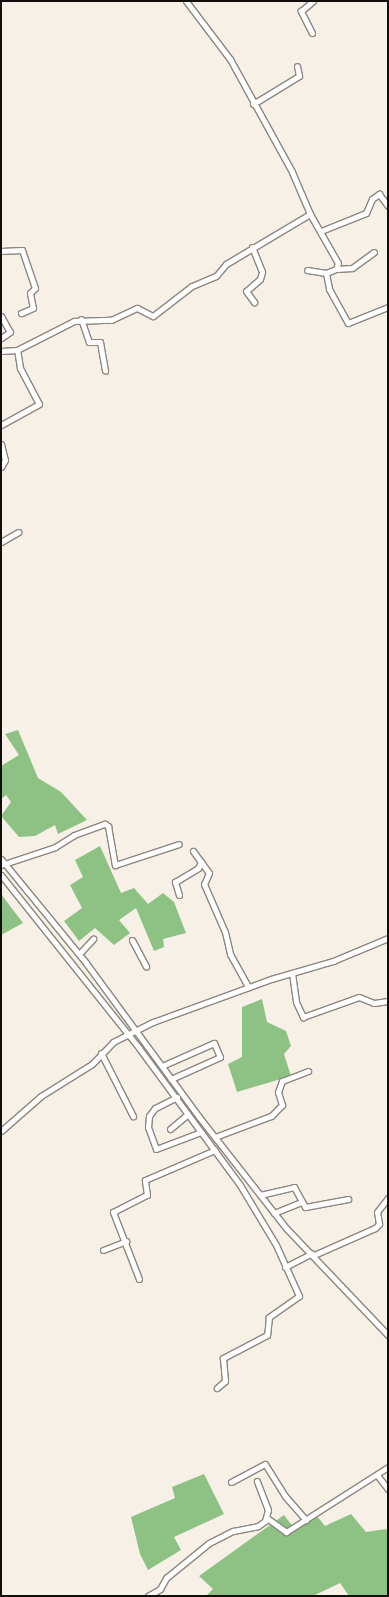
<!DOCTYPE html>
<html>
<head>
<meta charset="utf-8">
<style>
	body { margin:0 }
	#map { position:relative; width:389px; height:1597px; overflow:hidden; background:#f7f0e7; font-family:"Golos Text",sans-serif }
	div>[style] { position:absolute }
	.forest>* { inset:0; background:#8ec285 }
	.roads { filter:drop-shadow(1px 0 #8c867e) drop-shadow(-1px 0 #8c867e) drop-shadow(0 1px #8c867e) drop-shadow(0 -1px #8c867e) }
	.minor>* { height:5px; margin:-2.5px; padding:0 2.5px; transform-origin:2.5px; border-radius:2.5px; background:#fff }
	span { translate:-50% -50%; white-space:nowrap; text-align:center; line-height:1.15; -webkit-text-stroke:5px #f7f0e7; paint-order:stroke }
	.frame { position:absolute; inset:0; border:2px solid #110e0b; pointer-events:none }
</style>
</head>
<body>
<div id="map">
	<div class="forest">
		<div style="clip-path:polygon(18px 730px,38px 778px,61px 792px,87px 820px,58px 834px,55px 825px,35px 836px,19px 837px,1px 816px,11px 802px,6px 795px,1px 799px,1px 766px,19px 755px,5px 734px)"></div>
		<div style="clip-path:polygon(100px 846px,121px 893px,134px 888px,148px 904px,163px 893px,174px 902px,186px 933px,163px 939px,164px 947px,154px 951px,136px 908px,119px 920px,130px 933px,114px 945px,95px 928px,79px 941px,64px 921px,82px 908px,70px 885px,83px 877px,75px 860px)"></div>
		<div style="clip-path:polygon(1px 894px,23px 923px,1px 935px)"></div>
		<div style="clip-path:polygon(262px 999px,267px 1022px,286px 1031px,291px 1046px,284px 1054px,291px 1076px,237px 1092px,228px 1064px,242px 1057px,242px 1007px)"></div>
		<div style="clip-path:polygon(204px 1474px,224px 1514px,174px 1537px,181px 1550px,148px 1570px,140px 1554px,131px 1517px,175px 1498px,172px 1487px)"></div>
		<div style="clip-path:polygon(351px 1514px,366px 1532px,386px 1529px,388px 1532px,388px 1596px,349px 1596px,340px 1583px,313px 1596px,206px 1596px,213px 1589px,199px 1576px,284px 1515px,294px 1528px,317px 1516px,325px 1526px)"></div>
	</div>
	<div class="roads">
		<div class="minor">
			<div style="left:186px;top:1px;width:73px;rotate:52.8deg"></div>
			<div style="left:230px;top:59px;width:129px;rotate:61.2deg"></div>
			<div style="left:292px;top:172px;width:46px;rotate:66.8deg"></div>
			<div style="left:312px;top:33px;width:25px;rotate:-117deg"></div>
			<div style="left:301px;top:11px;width:16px;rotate:-40deg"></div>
			<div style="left:253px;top:104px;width:54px;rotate:-31.3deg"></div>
			<div style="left:299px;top:76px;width:10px;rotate:-101deg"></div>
			<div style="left:321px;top:231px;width:48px;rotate:-21.8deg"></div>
			<div style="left:366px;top:213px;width:15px;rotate:-67deg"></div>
			<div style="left:372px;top:199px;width:9px;rotate:-36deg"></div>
			<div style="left:379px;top:194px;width:15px;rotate:53deg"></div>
			<div style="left:252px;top:247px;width:27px;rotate:68deg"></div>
			<div style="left:262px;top:272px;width:7px;rotate:106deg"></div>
			<div style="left:260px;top:279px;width:18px;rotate:139deg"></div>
			<div style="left:246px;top:291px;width:14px;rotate:54deg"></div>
			<div style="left:1px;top:251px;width:21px;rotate:-3deg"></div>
			<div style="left:22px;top:250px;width:40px;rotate:71.1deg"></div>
			<div style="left:35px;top:288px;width:7px;rotate:135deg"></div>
			<div style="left:30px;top:293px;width:15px;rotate:79deg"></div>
			<div style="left:33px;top:308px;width:13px;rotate:157deg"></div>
			<div style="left:336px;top:269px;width:16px;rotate:-4deg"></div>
			<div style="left:352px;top:268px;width:27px;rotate:-36deg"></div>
			<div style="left:326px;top:273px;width:16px;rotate:79deg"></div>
			<div style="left:329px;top:289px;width:39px;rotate:61deg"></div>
			<div style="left:348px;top:323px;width:43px;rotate:-21.8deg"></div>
			<div style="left:1px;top:316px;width:18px;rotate:61deg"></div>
			<div style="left:10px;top:332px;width:11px;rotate:146deg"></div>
			<div style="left:81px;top:319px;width:24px;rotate:71deg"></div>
			<div style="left:89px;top:342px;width:11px"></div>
			<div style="left:100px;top:342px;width:29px;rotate:80deg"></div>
			<div style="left:1px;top:351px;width:16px;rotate:-4deg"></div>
			<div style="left:17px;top:350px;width:64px;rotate:-27deg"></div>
			<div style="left:74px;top:321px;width:37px;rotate:-2deg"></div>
			<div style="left:111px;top:320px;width:29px;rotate:-25deg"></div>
			<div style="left:137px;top:308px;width:18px;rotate:27deg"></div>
			<div style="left:153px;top:316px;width:49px;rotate:-37.6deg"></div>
			<div style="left:192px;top:286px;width:26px;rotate:-23deg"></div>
			<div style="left:216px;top:276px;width:16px;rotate:-50deg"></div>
			<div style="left:226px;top:264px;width:98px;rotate:-30.8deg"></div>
			<div style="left:310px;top:214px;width:56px;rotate:60.3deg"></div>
			<div style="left:338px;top:263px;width:6px;rotate:108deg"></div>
			<div style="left:336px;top:269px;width:11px;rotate:158deg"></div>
			<div style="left:326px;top:273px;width:19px;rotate:-171deg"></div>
			<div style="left:1px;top:425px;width:43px;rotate:-28.9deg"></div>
			<div style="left:39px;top:404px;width:41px;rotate:-117.8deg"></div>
			<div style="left:20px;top:368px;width:18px;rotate:-99deg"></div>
			<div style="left:1px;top:444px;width:16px;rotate:76deg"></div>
			<div style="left:5px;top:460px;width:8px;rotate:120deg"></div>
			<div style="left:1px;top:542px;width:20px;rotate:-30deg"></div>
			<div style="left:193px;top:851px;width:27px;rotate:54deg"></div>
			<div style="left:209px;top:873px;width:12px;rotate:114deg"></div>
			<div style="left:204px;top:884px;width:52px;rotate:66.4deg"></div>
			<div style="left:225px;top:932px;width:23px;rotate:77deg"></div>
			<div style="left:230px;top:954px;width:38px;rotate:61deg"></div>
			<div style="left:1px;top:859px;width:134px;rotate:50.7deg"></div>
			<div style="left:86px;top:963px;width:191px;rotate:53.7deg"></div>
			<div style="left:199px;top:1117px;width:141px;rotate:51.9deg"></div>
			<div style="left:286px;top:1228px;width:148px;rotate:46.4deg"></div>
			<div style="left:1px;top:865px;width:57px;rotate:-18.4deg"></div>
			<div style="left:55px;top:847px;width:22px;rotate:-32deg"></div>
			<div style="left:74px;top:835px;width:33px;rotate:-20deg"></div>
			<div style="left:105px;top:824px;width:4px;rotate:34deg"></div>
			<div style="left:108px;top:826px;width:40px;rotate:80deg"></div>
			<div style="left:115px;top:865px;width:67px;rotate:-18.2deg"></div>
			<div style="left:1px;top:875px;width:221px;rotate:51.4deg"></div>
			<div style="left:139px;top:1048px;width:170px;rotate:53.6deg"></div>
			<div style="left:240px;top:1185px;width:70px;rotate:59deg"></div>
			<div style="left:276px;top:1245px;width:56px;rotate:65.7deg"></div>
			<div style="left:299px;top:1296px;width:37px;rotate:145deg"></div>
			<div style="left:269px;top:1317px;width:18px;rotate:96deg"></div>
			<div style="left:267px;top:1335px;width:50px;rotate:152.4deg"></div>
			<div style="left:223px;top:1358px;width:23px;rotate:85deg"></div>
			<div style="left:225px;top:1381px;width:11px;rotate:139deg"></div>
			<div style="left:179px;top:895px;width:14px;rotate:-107deg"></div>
			<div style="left:175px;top:882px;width:27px;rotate:-31deg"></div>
			<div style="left:198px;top:868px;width:7px;rotate:-63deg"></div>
			<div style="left:132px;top:940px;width:30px;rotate:62deg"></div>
			<div style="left:79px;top:954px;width:21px;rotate:-47deg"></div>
			<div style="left:292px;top:973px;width:29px;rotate:82deg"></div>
			<div style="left:296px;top:1002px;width:17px;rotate:65deg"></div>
			<div style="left:303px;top:1017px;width:59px;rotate:-19.7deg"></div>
			<div style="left:359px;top:997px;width:16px;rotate:22deg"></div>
			<div style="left:374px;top:1003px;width:14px;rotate:-8deg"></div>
			<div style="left:101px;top:1053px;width:71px;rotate:63.1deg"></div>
			<div style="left:162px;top:1066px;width:57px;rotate:-23.9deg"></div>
			<div style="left:214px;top:1043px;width:15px;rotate:67deg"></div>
			<div style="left:220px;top:1057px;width:54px;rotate:155.8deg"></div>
			<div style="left:177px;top:1097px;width:25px;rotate:153deg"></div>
			<div style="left:155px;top:1108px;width:10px;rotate:127deg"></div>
			<div style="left:149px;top:1116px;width:11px;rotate:95deg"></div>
			<div style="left:148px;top:1127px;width:23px;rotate:70deg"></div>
			<div style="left:156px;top:1149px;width:48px;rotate:-20.7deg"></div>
			<div style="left:170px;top:1129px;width:23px;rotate:-40deg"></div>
			<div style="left:1px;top:1131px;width:53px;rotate:-41.2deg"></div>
			<div style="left:41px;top:1096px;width:60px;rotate:-32.1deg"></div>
			<div style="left:92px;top:1064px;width:30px;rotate:-46deg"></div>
			<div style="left:113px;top:1042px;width:45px;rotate:-26.6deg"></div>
			<div style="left:153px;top:1022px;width:126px;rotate:-20deg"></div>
			<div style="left:271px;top:979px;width:65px;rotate:-16.2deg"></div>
			<div style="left:333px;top:961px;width:60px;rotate:-22.7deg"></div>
			<div style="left:215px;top:1137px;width:60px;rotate:-20.6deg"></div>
			<div style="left:271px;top:1116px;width:16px;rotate:-45deg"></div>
			<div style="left:282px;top:1105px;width:14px;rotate:-107deg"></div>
			<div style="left:278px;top:1092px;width:12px;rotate:-70deg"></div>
			<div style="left:282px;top:1081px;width:28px;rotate:-21deg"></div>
			<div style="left:260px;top:1195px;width:35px;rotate:-13deg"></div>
			<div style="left:294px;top:1187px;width:23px;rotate:61deg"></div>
			<div style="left:305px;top:1207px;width:44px;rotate:-10.5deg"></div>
			<div style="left:274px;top:1213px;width:29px;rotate:-22deg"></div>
			<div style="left:103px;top:1250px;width:25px;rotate:-21deg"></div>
			<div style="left:314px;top:1255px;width:67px;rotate:-23.9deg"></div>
			<div style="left:375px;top:1228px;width:6px;rotate:-45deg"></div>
			<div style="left:379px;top:1224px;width:12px;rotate:-99deg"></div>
			<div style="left:377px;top:1212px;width:18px;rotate:-52deg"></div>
			<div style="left:285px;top:1267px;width:30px;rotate:-27deg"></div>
			<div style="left:139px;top:1279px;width:72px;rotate:-111.2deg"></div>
			<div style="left:113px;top:1212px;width:38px;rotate:-27deg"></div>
			<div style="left:147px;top:1195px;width:15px;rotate:-98deg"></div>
			<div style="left:145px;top:1180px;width:76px;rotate:-23.2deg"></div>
			<div style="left:377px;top:1475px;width:18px;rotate:52deg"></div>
			<div style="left:231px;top:1482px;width:38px;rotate:-28deg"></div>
			<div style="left:265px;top:1464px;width:38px;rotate:58deg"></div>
			<div style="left:285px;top:1496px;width:32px;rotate:49deg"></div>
			<div style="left:267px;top:1518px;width:24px;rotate:36deg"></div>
			<div style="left:286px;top:1532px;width:121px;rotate:-32.5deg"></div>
			<div style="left:148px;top:1596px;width:14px;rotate:-30deg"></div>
			<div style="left:160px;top:1589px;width:13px;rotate:-61deg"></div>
			<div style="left:166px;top:1578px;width:55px;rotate:-39.1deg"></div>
			<div style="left:209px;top:1543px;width:27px;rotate:-27deg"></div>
			<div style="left:233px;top:1531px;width:25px;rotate:-11deg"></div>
			<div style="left:258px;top:1526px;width:9px;rotate:-36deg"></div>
			<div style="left:265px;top:1521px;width:11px;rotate:-75deg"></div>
			<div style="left:268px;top:1510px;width:31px;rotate:-111deg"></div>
		</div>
	</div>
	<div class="frame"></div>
</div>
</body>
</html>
